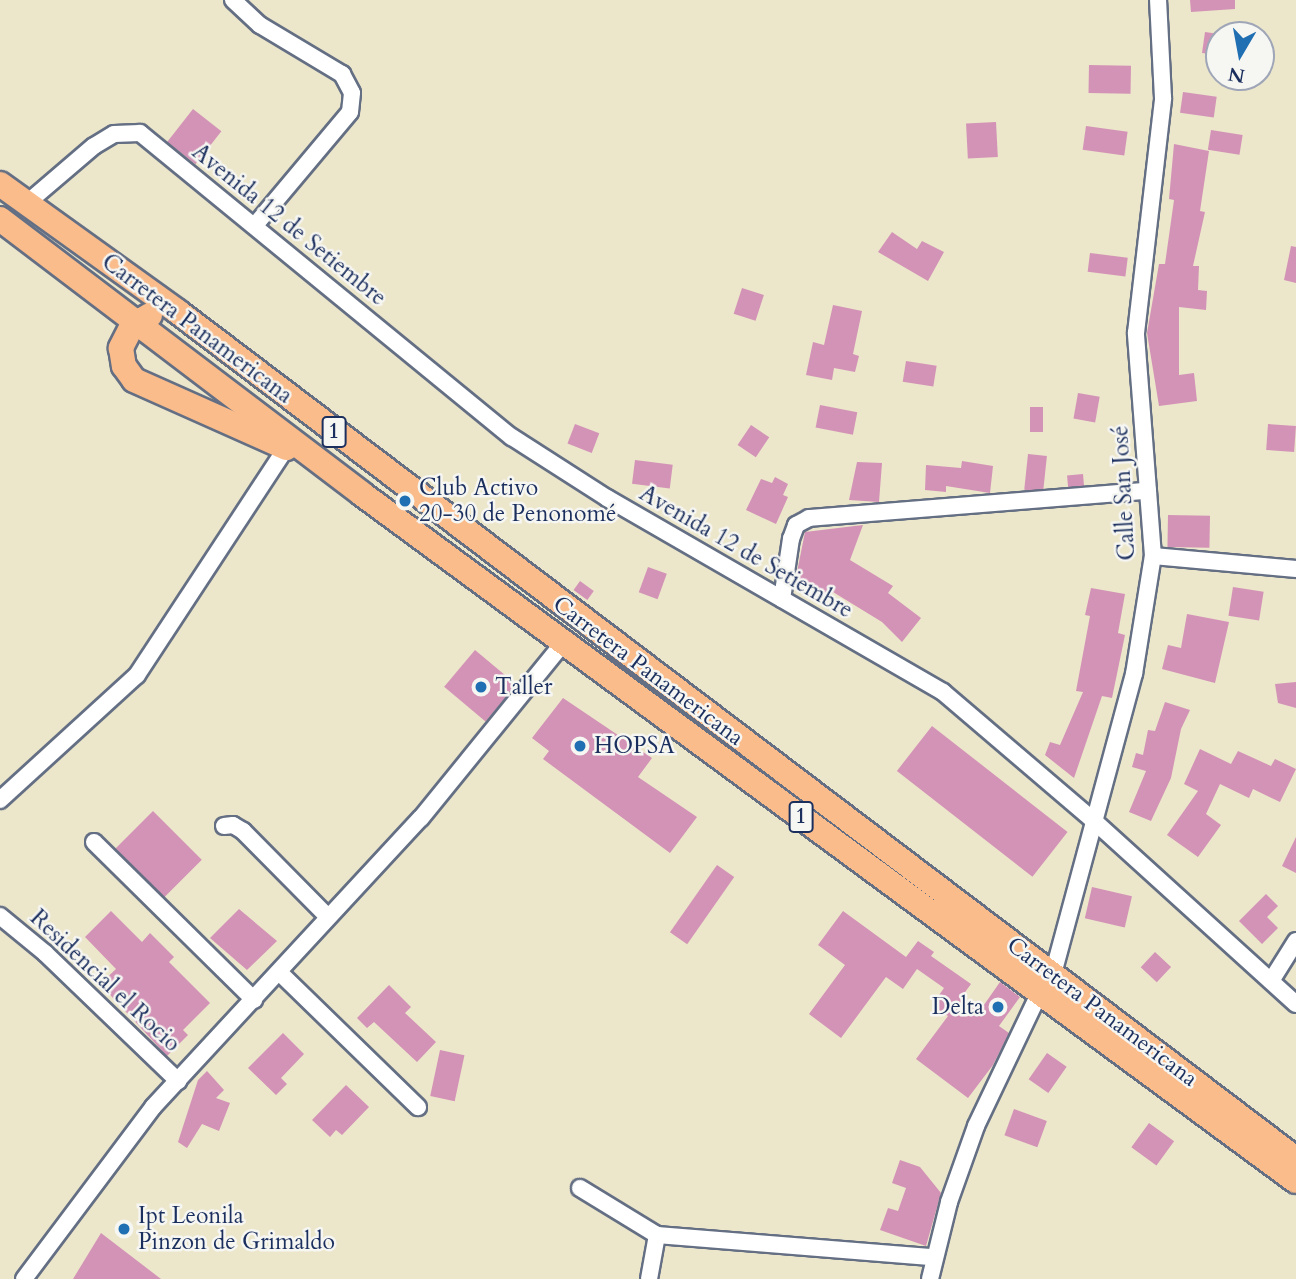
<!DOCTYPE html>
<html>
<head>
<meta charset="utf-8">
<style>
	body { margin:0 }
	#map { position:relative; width:1296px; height:1279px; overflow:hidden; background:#ece6cb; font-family:Cardo,serif }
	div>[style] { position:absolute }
	.building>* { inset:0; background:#d393b6; transform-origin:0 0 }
	.roads { filter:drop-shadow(2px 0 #646f84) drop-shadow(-2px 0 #646f84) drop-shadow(0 2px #646f84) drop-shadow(0 -2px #646f84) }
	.minor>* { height:16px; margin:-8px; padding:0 8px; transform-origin:8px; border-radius:8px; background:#fff }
	.highway>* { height:24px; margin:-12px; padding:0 12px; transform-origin:12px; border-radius:12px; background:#fabc8b }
	.dots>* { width:19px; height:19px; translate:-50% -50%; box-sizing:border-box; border:4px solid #f6f6f2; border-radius:50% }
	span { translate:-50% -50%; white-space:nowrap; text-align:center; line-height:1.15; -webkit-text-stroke:5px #f6f6f2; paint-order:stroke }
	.shield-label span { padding:2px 5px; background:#f6f6f2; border:2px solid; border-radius:5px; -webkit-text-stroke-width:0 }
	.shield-label { font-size:21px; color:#1b2f5e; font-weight:700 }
	.street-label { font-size:23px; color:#1b2f5e }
	.poi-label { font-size:23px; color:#1b2f5e }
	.left { translate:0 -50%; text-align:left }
	.right { translate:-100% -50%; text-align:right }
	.north { position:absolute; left:1205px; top:21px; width:70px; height:70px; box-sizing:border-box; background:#f6f6f2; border:2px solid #9ea6b7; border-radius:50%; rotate:190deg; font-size:19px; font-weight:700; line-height:28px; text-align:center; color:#1b2f5e }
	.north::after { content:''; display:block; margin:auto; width:24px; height:32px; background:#1f6fb2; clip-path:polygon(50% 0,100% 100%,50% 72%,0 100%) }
</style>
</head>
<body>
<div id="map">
	<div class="building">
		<div style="clip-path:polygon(1190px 0,1235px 0,1235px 9px,1191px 12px)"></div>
		<div style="clip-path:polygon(1205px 32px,1219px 34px,1219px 55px,1202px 53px)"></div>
		<div style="left:1089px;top:65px;width:42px;height:28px;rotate:1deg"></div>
		<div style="left:1183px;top:92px;width:34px;height:21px;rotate:8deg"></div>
		<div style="left:193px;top:109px;width:36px;height:42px;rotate:38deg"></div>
		<div style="left:996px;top:122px;width:35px;height:30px;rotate:87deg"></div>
		<div style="left:1086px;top:126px;width:42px;height:24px;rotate:8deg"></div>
		<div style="left:1211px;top:130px;width:32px;height:20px;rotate:9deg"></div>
		<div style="clip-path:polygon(1174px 144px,1209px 151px,1200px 211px,1205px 212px,1193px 266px,1199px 266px,1198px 290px,1207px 291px,1206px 310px,1179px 307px,1179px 375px,1194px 373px,1197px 401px,1159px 406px,1147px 333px,1159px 264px,1165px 264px,1174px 200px,1169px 199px)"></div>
		<div style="clip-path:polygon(892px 232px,917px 249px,922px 241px,944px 252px,928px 281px,878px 252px)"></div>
		<div style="clip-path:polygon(1291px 246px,1296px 247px,1296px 283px,1284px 280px)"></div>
		<div style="left:1090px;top:253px;width:38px;height:19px;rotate:7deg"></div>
		<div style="left:742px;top:288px;width:23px;height:27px;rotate:18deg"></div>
		<div style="clip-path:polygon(833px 305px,862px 311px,853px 354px,859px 356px,855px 372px,834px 368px,832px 380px,806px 375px,813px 342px,824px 345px)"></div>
		<div style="left:906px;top:361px;width:31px;height:21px;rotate:9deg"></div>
		<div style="left:1078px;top:393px;width:22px;height:26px;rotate:10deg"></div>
		<div style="left:820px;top:405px;width:38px;height:23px;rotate:11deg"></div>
		<div style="left:1030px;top:407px;width:13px;height:25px"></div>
		<div style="left:575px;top:424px;width:26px;height:21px;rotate:21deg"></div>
		<div style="left:1268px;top:424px;width:28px;height:26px;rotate:4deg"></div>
		<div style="left:751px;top:425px;width:22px;height:24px;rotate:34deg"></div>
		<div style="left:1028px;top:454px;width:19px;height:36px;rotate:6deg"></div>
		<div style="left:635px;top:460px;width:38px;height:24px;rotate:7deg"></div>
		<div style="clip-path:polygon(962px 461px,993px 466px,990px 493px,946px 486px,946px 492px,925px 490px,926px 465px,961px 468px)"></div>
		<div style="clip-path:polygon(857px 462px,882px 463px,879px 502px,849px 500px)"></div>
		<div style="left:1083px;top:474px;width:12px;height:16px;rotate:85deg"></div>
		<div style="clip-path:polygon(775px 477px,788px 484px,783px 495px,788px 497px,776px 524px,746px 510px,761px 479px,772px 483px)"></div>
		<div style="left:1168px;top:515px;width:42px;height:32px;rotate:1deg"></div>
		<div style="clip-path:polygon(863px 525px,850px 560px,893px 586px,888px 593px,921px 618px,902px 642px,882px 622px,833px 592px,830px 599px,795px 582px,805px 532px)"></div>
		<div style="left:648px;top:567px;width:20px;height:27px;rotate:20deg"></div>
		<div style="left:580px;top:581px;width:17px;height:11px;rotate:36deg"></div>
		<div style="left:1233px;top:587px;width:31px;height:29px;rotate:9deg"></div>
		<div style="clip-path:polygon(1091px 588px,1125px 594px,1118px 633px,1125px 635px,1112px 698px,1102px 696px,1074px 778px,1045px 755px,1050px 742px,1060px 745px,1083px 692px,1076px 691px,1090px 616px,1085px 615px)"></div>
		<div style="clip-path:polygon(1187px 614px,1229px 622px,1215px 683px,1162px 669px,1168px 645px,1181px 648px)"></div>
		<div style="left:475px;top:650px;width:54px;height:48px;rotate:40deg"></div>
		<div style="clip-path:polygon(1296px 682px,1296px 708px,1278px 703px,1275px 684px)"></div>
		<div style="clip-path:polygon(563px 698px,652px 758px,638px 777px,697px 817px,670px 853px,543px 759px,549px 751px,532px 738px)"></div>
		<div style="clip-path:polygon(1165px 702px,1190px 710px,1181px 729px,1171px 778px,1151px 821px,1129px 812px,1146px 771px,1132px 767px,1136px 753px,1143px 755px,1148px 730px,1155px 731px)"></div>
		<div style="left:932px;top:726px;width:172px;height:57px;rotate:38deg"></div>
		<div style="clip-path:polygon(1200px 749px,1231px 764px,1238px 751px,1271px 766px,1275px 759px,1296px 769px,1280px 802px,1253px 789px,1249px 798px,1220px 784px,1206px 814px,1221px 825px,1198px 857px,1167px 835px,1198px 791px,1184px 784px)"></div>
		<div style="left:153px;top:811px;width:69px;height:53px;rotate:45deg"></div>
		<div style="clip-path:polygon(1296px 837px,1296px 873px,1282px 866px)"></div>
		<div style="left:717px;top:865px;width:21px;height:82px;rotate:35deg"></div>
		<div style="left:1092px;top:887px;width:41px;height:32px;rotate:13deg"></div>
		<div style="clip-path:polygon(1266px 894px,1278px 906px,1267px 917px,1278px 928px,1262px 944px,1239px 921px)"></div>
		<div style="clip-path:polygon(239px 909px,277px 941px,247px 970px,210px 938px)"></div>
		<div style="clip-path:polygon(111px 911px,142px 942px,150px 933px,174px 957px,169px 962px,210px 1003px,183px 1030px,188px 1035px,167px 1056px,100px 984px,116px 969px,85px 937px)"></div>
		<div style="clip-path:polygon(843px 911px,906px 957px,918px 941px,934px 952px,931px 956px,971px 984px,960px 999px,979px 1012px,1000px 982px,1020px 997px,999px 1026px,1009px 1033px,993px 1065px,968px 1098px,916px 1059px,948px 1016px,932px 1005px,944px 988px,917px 969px,903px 989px,886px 977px,841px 1038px,809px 1014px,845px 965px,818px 945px)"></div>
		<div style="left:1155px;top:952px;width:22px;height:21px;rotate:43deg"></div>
		<div style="clip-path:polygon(389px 985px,411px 1007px,405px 1013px,436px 1042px,417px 1062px,374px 1022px,367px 1028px,357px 1018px)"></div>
		<div style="clip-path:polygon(283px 1033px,304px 1054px,281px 1078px,287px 1084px,276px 1095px,248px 1068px)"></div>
		<div style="left:440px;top:1050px;width:25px;height:47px;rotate:12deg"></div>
		<div style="left:1047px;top:1053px;width:24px;height:32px;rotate:35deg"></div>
		<div style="clip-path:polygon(207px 1071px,224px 1090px,216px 1098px,230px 1103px,219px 1131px,202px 1124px,187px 1148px,178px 1142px,198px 1080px)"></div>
		<div style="clip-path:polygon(346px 1085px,369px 1107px,342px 1135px,336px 1130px,330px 1137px,312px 1120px)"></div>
		<div style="left:1014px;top:1109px;width:35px;height:28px;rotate:20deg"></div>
		<div style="left:1149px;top:1123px;width:31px;height:30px;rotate:36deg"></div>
		<div style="clip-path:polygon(900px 1160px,920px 1167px,941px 1193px,926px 1246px,880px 1230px,888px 1208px,898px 1211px,906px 1188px,892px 1183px)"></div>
		<div style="clip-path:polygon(101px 1233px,161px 1279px,73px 1279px)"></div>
	</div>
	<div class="roads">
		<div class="minor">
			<div style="left:233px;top:0;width:37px;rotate:43deg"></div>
			<div style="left:260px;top:25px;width:96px;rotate:30.9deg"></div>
			<div style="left:342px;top:74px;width:21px;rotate:62deg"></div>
			<div style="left:352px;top:93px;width:19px;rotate:96deg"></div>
			<div style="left:350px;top:112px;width:146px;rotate:130deg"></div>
			<div style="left:26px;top:204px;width:89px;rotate:-40.5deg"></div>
			<div style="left:94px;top:146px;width:23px;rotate:-31deg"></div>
			<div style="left:114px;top:134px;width:26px;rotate:-2deg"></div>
			<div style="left:140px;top:133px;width:480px;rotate:39.3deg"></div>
			<div style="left:512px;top:437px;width:113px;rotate:32.7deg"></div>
			<div style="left:607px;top:498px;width:388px;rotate:30deg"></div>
			<div style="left:943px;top:692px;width:197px;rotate:40.5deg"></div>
			<div style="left:1093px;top:820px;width:274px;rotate:42.2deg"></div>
			<div style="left:1153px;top:556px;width:144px;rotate:5.2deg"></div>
			<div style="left:782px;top:599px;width:61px;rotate:-81.5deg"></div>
			<div style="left:791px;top:539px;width:15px;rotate:-70deg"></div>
			<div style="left:796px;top:525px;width:15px;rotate:-28deg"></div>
			<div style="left:809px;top:518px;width:340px;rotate:-4.6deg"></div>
			<div style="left:0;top:800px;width:185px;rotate:-42.4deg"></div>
			<div style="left:137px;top:675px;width:272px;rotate:-56.7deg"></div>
			<div style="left:224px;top:826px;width:9px;rotate:-6deg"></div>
			<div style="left:233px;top:825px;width:12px;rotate:31deg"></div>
			<div style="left:243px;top:831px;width:121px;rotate:45.3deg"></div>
			<div style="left:94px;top:842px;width:225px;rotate:44.6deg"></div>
			<div style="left:0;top:916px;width:58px;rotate:39.4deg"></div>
			<div style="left:45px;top:953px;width:185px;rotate:43.9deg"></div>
			<div style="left:279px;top:972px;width:194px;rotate:44.2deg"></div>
			<div style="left:1053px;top:974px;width:311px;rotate:-74.9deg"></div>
			<div style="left:1134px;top:674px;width:120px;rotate:-80.9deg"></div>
			<div style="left:1153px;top:556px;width:224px;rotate:-94.4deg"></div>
			<div style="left:1136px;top:333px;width:237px;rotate:-83.4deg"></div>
			<div style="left:1163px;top:98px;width:98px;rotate:-92.9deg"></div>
			<div style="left:1271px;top:981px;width:47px;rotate:-58deg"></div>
			<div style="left:580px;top:1188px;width:90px;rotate:31.4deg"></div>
			<div style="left:657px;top:1235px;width:277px;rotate:4.6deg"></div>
			<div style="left:24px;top:1279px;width:215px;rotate:-53.1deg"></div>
			<div style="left:153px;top:1107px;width:394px;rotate:-47.2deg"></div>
			<div style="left:421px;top:818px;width:227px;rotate:-50.9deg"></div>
			<div style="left:649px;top:1279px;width:45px;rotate:-79.7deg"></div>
			<div style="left:930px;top:1279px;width:79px;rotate:-76.1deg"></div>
			<div style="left:949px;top:1202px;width:81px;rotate:-70.4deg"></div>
			<div style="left:976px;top:1126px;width:148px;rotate:-64.5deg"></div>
		</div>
		<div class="highway">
			<div style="left:0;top:184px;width:219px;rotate:35.7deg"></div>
			<div style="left:178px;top:312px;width:1403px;rotate:37.15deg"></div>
			<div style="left:0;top:219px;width:455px;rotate:37.2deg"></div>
			<div style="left:362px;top:494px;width:1159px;rotate:36.34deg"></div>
			<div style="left:150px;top:315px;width:21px;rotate:149deg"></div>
			<div style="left:132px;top:326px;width:25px;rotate:117deg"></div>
			<div style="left:121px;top:348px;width:18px;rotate:81deg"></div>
			<div style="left:124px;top:366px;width:17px;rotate:54deg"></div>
			<div style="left:134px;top:380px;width:167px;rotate:24deg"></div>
		</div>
	</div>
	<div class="dots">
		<div style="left:405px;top:501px;background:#1f6fb2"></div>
		<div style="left:481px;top:687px;background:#1f6fb2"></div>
		<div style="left:580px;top:746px;background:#1f6fb2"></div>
		<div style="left:998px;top:1007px;background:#1f6fb2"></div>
		<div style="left:124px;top:1229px;background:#1f6fb2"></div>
	</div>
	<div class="shield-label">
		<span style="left:334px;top:432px">1</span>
		<span style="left:801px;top:817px">1</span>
	</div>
	<div class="street-label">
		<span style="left:289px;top:225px;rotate:39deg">Avenida 12 de Setiembre</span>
		<span style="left:197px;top:329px;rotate:37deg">Carretera Panamericana</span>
		<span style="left:1124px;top:493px;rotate:-93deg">Calle San José</span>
		<span style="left:746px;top:552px;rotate:30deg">Avenida 12 de Setiembre</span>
		<span style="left:648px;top:671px;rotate:37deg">Carretera Panamericana</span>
		<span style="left:105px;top:981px;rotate:43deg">Residencial el Rocio</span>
		<span style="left:1102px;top:1012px;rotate:37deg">Carretera Panamericana</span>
	</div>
	<div class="poi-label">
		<span class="left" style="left:419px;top:501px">Club Activo<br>20-30 de Penonomé</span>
		<span class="left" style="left:495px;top:687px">Taller</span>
		<span class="left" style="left:594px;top:746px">HOPSA</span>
		<span class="right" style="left:984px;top:1007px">Delta</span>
		<span class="left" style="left:138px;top:1229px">Ipt Leonila<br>Pinzon de Grimaldo</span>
	</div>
	<div class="north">N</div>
</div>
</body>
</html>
